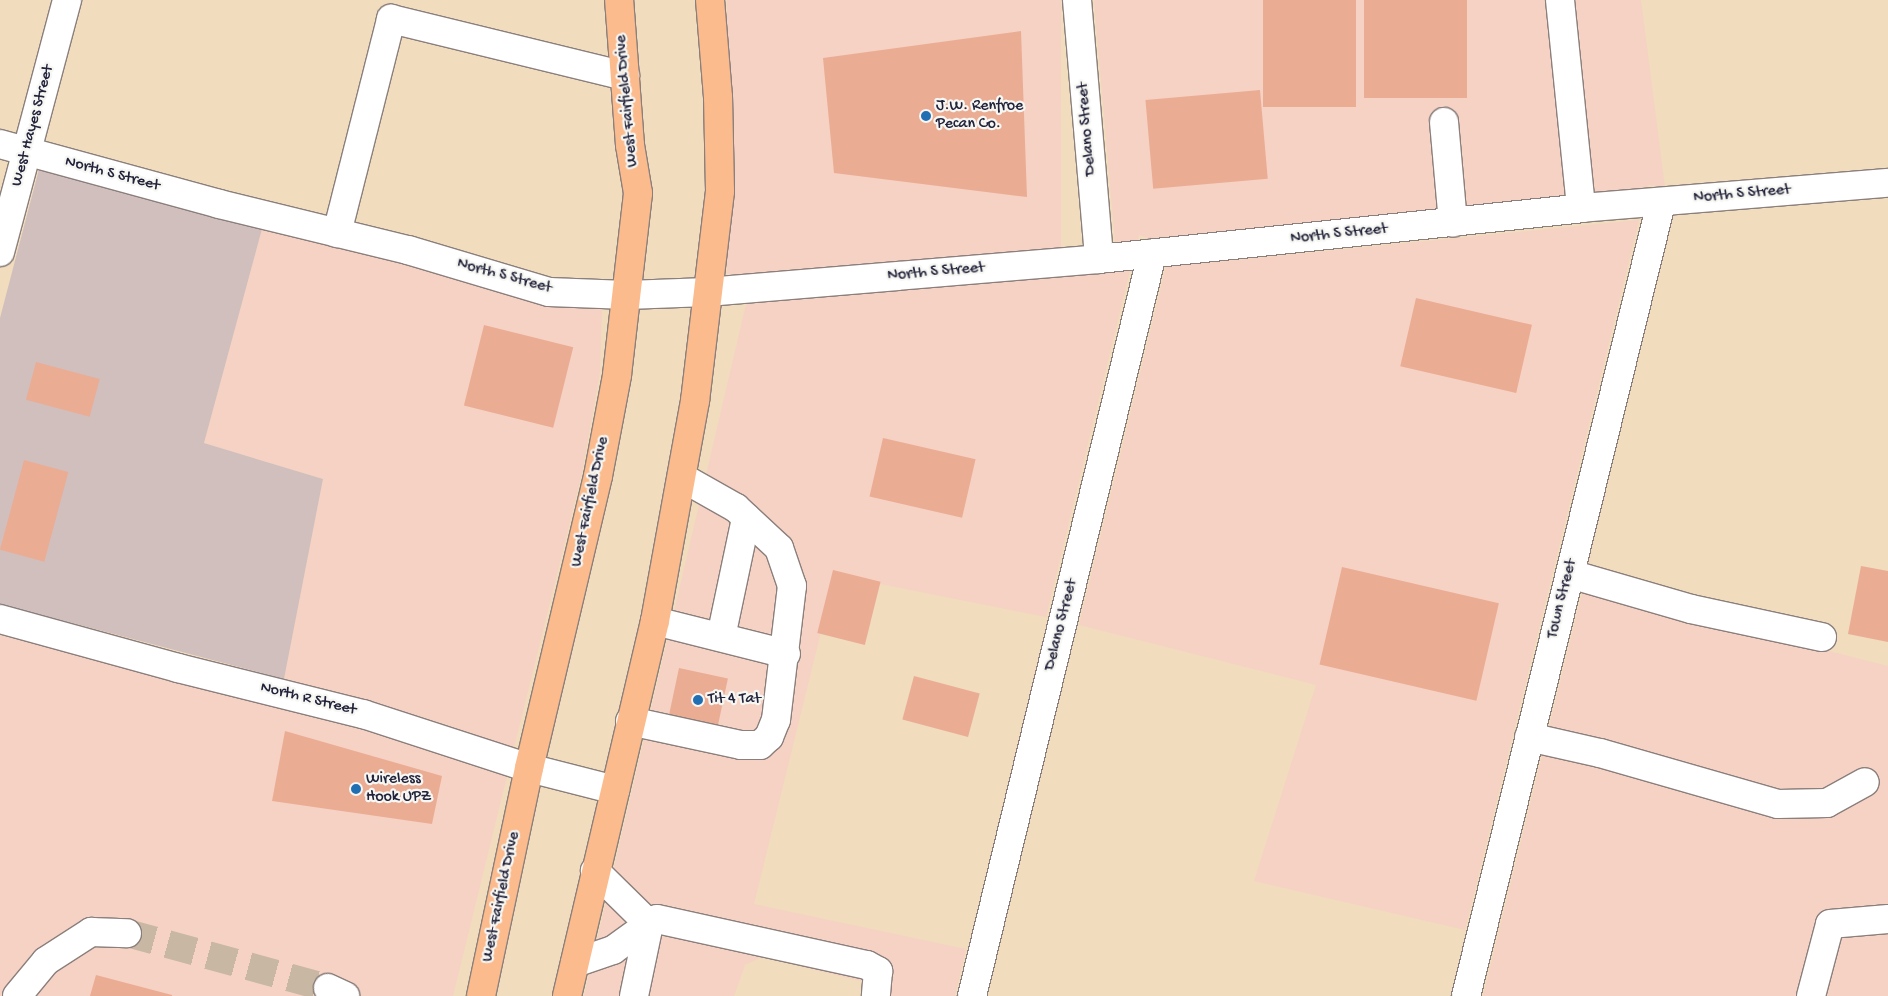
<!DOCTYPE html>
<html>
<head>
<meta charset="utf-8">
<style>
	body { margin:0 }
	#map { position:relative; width:1888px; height:996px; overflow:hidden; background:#f1dcbd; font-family:"Gochi Hand",sans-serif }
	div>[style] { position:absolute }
	.built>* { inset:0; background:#f6d2c4; transform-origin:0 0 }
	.industrial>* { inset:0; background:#d1bfbe }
	.building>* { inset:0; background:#ebac94; transform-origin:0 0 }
	.minor-tunnel>* { height:28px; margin-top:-14px; transform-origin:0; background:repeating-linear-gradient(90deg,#c8b7a3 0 28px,transparent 0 42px) }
	.roads { filter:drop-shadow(1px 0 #8a7f7c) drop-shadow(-1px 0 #8a7f7c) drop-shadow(0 1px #8a7f7c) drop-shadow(0 -1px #8a7f7c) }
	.minor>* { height:28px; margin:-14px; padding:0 14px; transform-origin:14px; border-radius:14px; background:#fff }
	.major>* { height:28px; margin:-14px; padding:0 14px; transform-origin:14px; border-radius:14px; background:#fbbb8d }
	.dots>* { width:14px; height:14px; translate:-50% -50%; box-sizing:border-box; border:2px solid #f6f6f2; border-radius:50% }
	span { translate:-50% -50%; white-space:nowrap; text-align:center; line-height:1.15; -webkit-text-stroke:4.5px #f6f6f2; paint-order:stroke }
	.street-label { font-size:16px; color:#22223b }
	.poi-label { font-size:16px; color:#22223b }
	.left { translate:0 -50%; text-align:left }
</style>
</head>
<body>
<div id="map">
	<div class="built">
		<div style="left:727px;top:0;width:334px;height:274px"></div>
		<div style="clip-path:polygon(1094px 0,1641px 0,1665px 187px,1648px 185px,1647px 189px,1152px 239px,1139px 235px,1138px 240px,1115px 242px)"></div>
		<div style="clip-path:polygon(1639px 220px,1465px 930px,1254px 881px,1316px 685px,1079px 625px,1166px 267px)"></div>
		<div style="clip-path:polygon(262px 229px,404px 264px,544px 306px,602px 308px,600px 372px,582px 473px,514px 748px,368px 700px,284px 679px,323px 479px,204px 443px)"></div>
		<div style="clip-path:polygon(1130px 270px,1046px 617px,835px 575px,754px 904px,966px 949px,955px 996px,890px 996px,885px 987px,762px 957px,745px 965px,734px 996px,584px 996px,746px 304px)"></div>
		<div style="clip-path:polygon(1592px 553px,1585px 589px,1888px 666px,1888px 996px,1483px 996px)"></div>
		<div style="clip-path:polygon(0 634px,174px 682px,359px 728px,507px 776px,453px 996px,0 996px)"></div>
	</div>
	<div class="industrial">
		<div style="clip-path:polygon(39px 169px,262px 229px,204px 443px,323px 479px,284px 679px,0 604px,0 318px)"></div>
	</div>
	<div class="building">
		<div style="left:1263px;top:0;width:93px;height:107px"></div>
		<div style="left:1364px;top:0;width:103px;height:98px"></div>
		<div style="clip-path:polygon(1021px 31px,1027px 197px,834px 173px,823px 58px)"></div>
		<div style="left:1260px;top:90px;width:89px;height:115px;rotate:85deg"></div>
		<div style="left:1416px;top:298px;width:119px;height:70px;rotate:13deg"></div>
		<div style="left:484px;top:325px;width:92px;height:83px;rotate:14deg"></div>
		<div style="left:36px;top:362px;width:66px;height:39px;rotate:15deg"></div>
		<div style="left:883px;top:438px;width:95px;height:60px;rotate:13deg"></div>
		<div style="left:24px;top:460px;width:46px;height:93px;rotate:15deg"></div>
		<div style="clip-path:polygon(1861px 566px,1888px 571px,1888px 642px,1848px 634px)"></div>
		<div style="left:1342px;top:567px;width:161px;height:100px;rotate:13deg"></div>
		<div style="left:833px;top:570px;width:49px;height:65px;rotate:14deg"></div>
		<div style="left:679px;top:668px;width:50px;height:55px;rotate:12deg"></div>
		<div style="left:914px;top:676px;width:68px;height:45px;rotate:15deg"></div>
		<div style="clip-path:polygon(285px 731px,442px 776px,432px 824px,272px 801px)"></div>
		<div style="clip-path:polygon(96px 975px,172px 995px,172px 996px,90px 996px)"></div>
	</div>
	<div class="minor-tunnel">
		<div style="left:127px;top:933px;width:208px;rotate:15.3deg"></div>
	</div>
	<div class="roads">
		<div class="minor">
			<div style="left:1077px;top:0;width:260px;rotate:85.1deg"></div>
			<div style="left:1560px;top:0;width:209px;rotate:84.2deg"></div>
			<div style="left:1444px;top:122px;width:101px;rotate:84.9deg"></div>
			<div style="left:0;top:144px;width:227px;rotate:15.3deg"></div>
			<div style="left:219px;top:204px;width:195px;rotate:13.7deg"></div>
			<div style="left:408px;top:250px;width:147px;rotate:16.6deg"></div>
			<div style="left:549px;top:292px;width:78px;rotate:2.2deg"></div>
			<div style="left:627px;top:295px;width:80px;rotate:-2.1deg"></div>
			<div style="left:707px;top:292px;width:393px;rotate:-4.8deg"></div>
			<div style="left:1099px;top:259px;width:485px;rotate:-6deg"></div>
			<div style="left:1581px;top:208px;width:308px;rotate:-4.7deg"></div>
			<div style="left:337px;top:233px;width:221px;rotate:-75.8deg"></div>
			<div style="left:391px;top:19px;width:241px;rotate:13.7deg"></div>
			<div style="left:0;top:252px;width:261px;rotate:-75.1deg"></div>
			<div style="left:1570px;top:574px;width:126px;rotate:16.1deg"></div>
			<div style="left:1691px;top:609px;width:134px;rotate:12.1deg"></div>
			<div style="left:0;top:619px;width:185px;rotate:15.4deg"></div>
			<div style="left:178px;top:668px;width:191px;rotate:14deg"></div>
			<div style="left:363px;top:714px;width:175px;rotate:18deg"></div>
			<div style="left:529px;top:768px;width:89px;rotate:14.3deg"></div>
			<div style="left:655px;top:621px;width:135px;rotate:14.1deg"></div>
			<div style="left:721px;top:637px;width:122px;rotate:-78.1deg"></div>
			<div style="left:630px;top:721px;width:114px;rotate:12.2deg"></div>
			<div style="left:741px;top:745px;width:19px"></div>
			<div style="left:760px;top:745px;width:12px;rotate:-42deg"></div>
			<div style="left:769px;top:737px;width:18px;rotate:-68deg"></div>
			<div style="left:776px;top:720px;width:135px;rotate:-83.2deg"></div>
			<div style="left:792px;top:586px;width:40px;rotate:-108.9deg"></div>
			<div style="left:779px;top:548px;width:59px;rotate:-137.1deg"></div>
			<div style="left:736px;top:508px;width:61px;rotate:-150.5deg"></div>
			<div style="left:1529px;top:737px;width:73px;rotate:12.7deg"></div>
			<div style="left:1600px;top:753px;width:185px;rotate:16deg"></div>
			<div style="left:1778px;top:804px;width:49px;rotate:-1.2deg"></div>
			<div style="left:1827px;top:803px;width:43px;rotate:-28.9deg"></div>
			<div style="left:575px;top:963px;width:40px;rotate:-18.9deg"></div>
			<div style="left:613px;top:950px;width:44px;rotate:-35.8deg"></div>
			<div style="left:649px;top:924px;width:76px;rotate:-135.5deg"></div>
			<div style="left:328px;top:988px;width:19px;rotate:25deg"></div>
			<div style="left:17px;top:996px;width:45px;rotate:-50.4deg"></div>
			<div style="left:46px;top:961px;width:54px;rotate:-32.8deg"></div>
			<div style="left:91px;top:932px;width:36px;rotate:2deg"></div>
			<div style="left:634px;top:996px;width:74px;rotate:-78.2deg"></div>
			<div style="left:649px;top:924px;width:9px;rotate:-32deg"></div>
			<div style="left:657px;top:919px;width:215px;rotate:12.4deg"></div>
			<div style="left:867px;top:965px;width:13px;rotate:29deg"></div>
			<div style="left:878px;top:971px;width:25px;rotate:95deg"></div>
			<div style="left:972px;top:996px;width:764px;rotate:-76.36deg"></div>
			<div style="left:1466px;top:996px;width:817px;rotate:-76.18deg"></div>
			<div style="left:1811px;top:996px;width:74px;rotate:-75.2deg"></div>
			<div style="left:1830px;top:924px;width:58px;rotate:-4.9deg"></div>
		</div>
		<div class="major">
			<div style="left:481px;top:996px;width:233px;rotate:-78.1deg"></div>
			<div style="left:529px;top:768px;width:300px;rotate:-76.7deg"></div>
			<div style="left:598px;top:476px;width:103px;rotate:-79.3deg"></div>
			<div style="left:617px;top:375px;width:183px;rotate:-83.4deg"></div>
			<div style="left:638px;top:193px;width:49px;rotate:-99.5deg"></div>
			<div style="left:630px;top:145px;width:145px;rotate:-94.3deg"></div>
			<div style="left:567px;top:996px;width:385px;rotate:-76.8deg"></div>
			<div style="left:655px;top:621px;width:224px;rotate:-79.7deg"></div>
			<div style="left:695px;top:401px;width:211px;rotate:-83.2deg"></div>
			<div style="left:720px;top:191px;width:94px;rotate:-91.2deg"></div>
			<div style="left:718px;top:97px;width:97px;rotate:-94.7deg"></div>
		</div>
	</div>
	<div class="dots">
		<div style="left:926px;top:116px;background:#1f6fb2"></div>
		<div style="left:698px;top:700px;background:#1f6fb2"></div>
		<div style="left:356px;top:789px;background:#1f6fb2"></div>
	</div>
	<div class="street-label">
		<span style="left:628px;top:101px;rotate:-95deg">West Fairfield Drive</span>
		<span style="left:34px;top:126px;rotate:-75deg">West Hayes Street</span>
		<span style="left:1088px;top:129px;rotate:-95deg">Delano Street</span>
		<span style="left:112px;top:175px;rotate:15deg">North S Street</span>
		<span style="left:1742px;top:195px;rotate:-5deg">North S Street</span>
		<span style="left:1339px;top:235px;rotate:-6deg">North S Street</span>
		<span style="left:936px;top:273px;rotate:-5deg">North S Street</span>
		<span style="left:504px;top:277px;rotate:15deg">North S Street</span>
		<span style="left:591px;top:502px;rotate:-78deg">West Fairfield Drive</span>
		<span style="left:1563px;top:599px;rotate:-76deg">Town Street</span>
		<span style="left:1062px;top:625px;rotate:-76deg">Delano Street</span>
		<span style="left:308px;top:700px;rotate:14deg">North R Street</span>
		<span style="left:502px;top:897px;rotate:-78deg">West Fairfield Drive</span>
	</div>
	<div class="poi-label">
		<span class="left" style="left:936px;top:116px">J.W. Renfroe<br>Pecan Co.</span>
		<span class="left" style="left:708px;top:700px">Tit 4 Tat</span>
		<span class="left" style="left:366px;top:789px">Wireless<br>Hook UPZ</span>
	</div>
</div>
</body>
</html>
